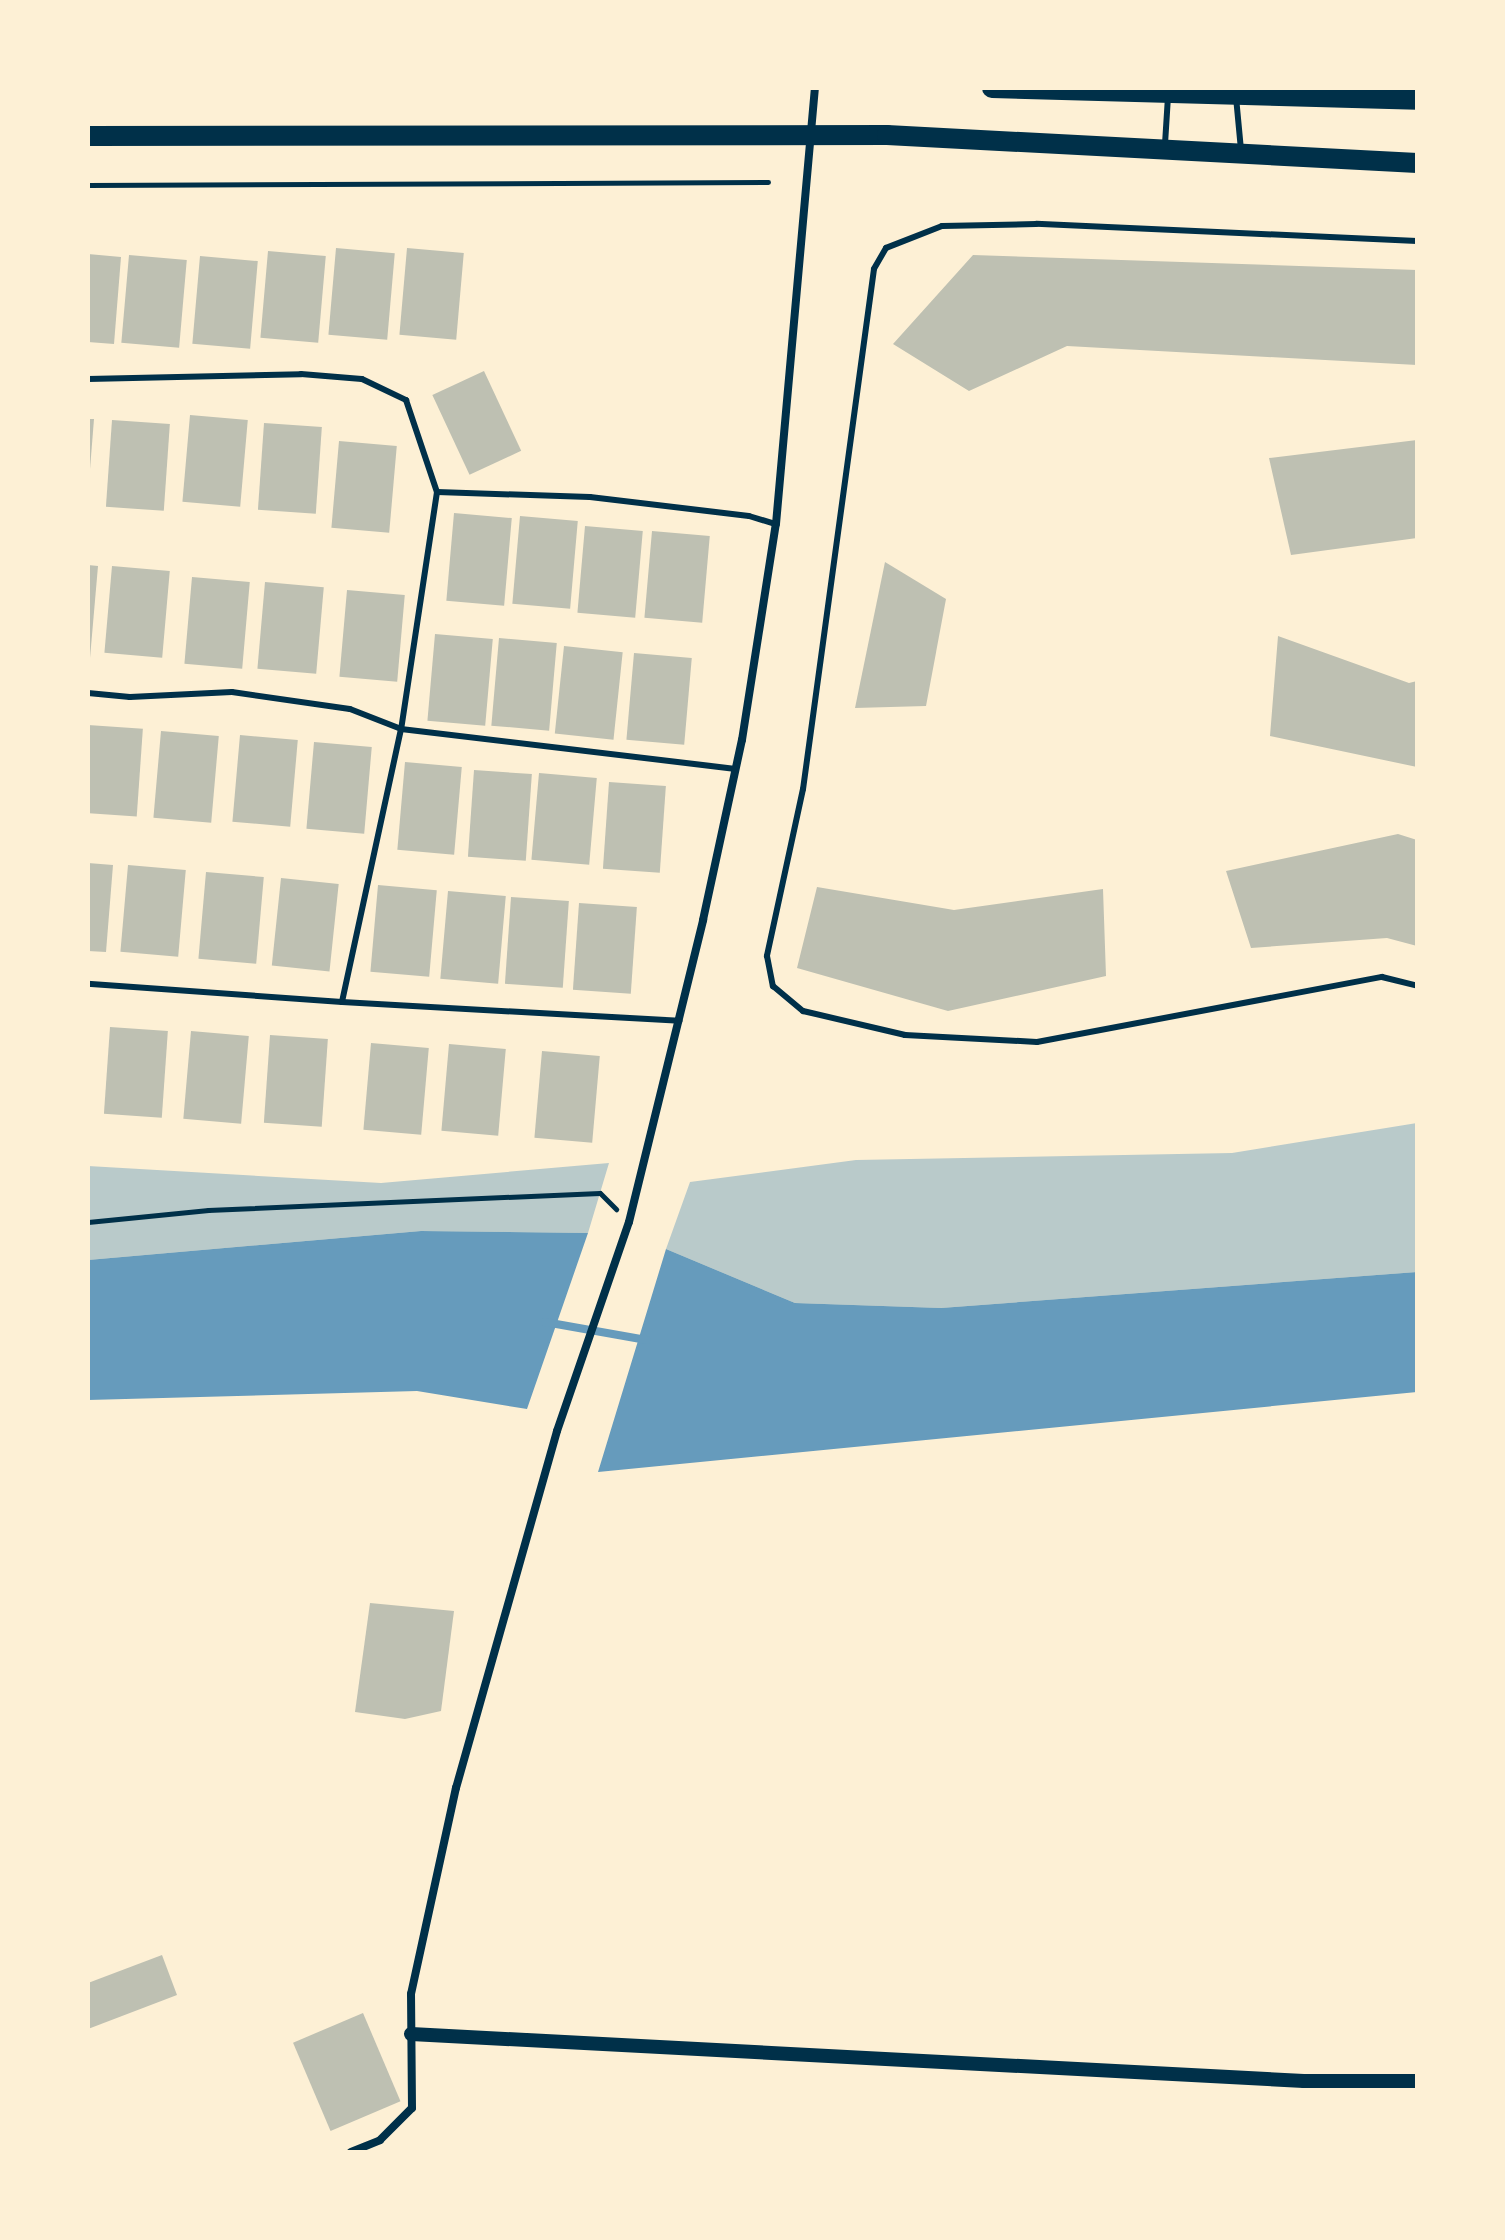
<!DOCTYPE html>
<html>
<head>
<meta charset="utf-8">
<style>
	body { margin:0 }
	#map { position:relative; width:1505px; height:2240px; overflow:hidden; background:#fdf0d5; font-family:Ubuntu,sans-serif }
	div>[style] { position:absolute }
	.green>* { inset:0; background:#b9caca }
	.water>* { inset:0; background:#669bbc }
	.stream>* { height:8px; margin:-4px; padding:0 4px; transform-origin:4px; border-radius:4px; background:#669bbc }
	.building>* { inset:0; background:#bec0b2; transform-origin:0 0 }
	.path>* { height:5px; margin:-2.5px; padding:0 2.5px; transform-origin:2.5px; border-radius:2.5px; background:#003049 }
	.service>* { height:6px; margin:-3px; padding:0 3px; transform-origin:3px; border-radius:3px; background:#003049 }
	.minor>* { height:8px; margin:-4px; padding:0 4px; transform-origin:4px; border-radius:4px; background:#003049 }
	.tertiary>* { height:14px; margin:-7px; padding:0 7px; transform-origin:7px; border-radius:7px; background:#003049 }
	.primary>* { height:20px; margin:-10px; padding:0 10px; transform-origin:10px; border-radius:10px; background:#003049 }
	span { translate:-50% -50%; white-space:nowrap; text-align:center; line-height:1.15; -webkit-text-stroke:8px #fdf0d5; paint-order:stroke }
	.frame { position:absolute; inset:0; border:90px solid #fdf0d5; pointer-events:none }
</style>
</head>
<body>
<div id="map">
	<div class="green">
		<div style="clip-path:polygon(1417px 1123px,1417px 1272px,941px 1308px,795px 1303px,666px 1249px,690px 1182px,856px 1160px,1232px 1153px)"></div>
		<div style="clip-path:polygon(609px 1163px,588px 1233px,421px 1231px,88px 1260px,88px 1166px,381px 1183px)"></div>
	</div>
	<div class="water">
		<div style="clip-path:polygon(421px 1231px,588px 1233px,527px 1409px,417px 1391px,88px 1400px,88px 1260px)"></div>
		<div style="clip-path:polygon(666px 1249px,795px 1303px,941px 1308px,1417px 1272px,1417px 1392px,598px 1472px)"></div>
	</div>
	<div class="stream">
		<div style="left:545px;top:1322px;width:103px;rotate:10.1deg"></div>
	</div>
	<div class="building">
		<div style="left:336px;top:248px;width:59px;height:87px;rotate:5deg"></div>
		<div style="left:407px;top:248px;width:57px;height:87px;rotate:5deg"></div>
		<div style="left:268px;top:251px;width:58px;height:87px;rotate:5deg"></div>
		<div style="clip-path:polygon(88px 254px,121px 257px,114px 344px,88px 342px)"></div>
		<div style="left:129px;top:255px;width:58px;height:88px;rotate:5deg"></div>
		<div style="clip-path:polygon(973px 255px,1417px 270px,1417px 365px,1067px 346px,969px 391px,893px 344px)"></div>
		<div style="left:200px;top:256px;width:58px;height:88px;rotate:5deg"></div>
		<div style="left:484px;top:371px;width:88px;height:57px;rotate:65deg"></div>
		<div style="left:190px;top:415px;width:58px;height:87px;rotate:5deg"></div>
		<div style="clip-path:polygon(88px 419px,94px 419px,90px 469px,88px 469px)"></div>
		<div style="left:112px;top:420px;width:58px;height:87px;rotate:4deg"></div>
		<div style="left:264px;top:423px;width:58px;height:87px;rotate:4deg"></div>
		<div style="clip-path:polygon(1417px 440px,1417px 538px,1291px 555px,1269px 458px)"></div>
		<div style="left:339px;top:441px;width:58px;height:87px;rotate:5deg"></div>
		<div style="left:454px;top:513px;width:58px;height:88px;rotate:5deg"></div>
		<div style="left:520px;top:516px;width:58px;height:88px;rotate:5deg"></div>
		<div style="left:585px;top:526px;width:58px;height:87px;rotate:5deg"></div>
		<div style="left:652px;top:531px;width:58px;height:87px;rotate:5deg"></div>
		<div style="clip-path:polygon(885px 562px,946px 599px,926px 706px,855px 708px)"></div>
		<div style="clip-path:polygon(88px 565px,98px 566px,90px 658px,88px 657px)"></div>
		<div style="left:112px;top:566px;width:58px;height:87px;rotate:5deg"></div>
		<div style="left:192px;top:577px;width:58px;height:87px;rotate:5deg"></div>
		<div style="left:265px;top:582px;width:59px;height:87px;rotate:5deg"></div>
		<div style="left:347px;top:590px;width:58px;height:87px;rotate:5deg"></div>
		<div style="left:435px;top:634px;width:58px;height:87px;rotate:5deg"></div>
		<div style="clip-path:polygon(1278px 636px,1409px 683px,1417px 681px,1417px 767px,1270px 736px)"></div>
		<div style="left:499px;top:638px;width:58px;height:88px;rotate:5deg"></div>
		<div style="left:564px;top:646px;width:59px;height:88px;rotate:6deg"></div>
		<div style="left:634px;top:653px;width:58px;height:87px;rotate:5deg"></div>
		<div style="left:88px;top:725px;width:55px;height:88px;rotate:4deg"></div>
		<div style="left:161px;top:731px;width:58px;height:87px;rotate:5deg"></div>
		<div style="left:240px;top:735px;width:58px;height:87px;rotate:5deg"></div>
		<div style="left:314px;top:742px;width:58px;height:87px;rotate:5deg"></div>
		<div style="left:405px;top:762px;width:57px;height:88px;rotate:5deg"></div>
		<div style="left:474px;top:770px;width:58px;height:87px;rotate:4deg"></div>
		<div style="left:539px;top:773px;width:58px;height:87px;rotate:5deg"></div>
		<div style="left:609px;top:782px;width:57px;height:87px;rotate:4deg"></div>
		<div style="clip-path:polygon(1398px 834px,1417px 840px,1417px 946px,1387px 938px,1251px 948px,1226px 871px)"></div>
		<div style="clip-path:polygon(88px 863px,113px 865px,106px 952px,88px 951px)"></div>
		<div style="left:128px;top:865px;width:58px;height:87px;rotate:5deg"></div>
		<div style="left:206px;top:872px;width:58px;height:87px;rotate:5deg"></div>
		<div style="left:281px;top:878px;width:58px;height:88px;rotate:6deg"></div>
		<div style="left:378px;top:885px;width:59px;height:87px;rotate:5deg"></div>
		<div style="clip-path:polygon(817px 887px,954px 910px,1103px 889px,1106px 976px,948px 1011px,797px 968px)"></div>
		<div style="left:448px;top:891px;width:58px;height:88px;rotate:5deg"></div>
		<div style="left:511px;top:897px;width:58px;height:87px;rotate:4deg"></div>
		<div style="left:579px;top:903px;width:58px;height:87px;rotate:4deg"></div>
		<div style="left:110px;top:1027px;width:58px;height:87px;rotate:4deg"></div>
		<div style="left:191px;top:1031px;width:58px;height:88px;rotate:5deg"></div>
		<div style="left:270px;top:1035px;width:58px;height:88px;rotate:4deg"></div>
		<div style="left:371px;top:1043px;width:58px;height:87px;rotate:5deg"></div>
		<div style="left:449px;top:1044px;width:57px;height:87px;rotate:5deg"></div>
		<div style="left:542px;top:1051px;width:58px;height:87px;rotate:5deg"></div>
		<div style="clip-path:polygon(370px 1603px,454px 1611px,441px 1711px,405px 1719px,355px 1712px)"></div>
		<div style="clip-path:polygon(162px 1955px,177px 1995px,88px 2029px,88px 1983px)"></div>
		<div style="left:363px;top:2013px;width:96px;height:76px;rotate:67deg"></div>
	</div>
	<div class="path">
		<div style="left:88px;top:185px;width:680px;rotate:-0.25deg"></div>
		<div style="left:88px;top:1222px;width:121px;rotate:-5.7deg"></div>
		<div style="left:208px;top:1210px;width:392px;rotate:-2.5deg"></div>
		<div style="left:600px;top:1193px;width:23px;rotate:45deg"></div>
	</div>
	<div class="service">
		<div style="left:1236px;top:97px;width:53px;rotate:84.6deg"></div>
		<div style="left:1165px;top:144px;width:48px;rotate:-86.4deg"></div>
		<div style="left:1417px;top:241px;width:381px;rotate:-177.4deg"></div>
		<div style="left:1036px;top:224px;width:94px;rotate:178.8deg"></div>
		<div style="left:942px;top:226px;width:60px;rotate:158.6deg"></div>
		<div style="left:886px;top:248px;width:24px;rotate:120deg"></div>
		<div style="left:874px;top:269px;width:525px;rotate:97.77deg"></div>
		<div style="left:803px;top:789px;width:171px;rotate:102.2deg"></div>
		<div style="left:767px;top:956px;width:31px;rotate:79deg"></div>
		<div style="left:773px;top:986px;width:39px;rotate:40deg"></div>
		<div style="left:803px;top:1011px;width:105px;rotate:13.2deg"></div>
		<div style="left:905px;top:1035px;width:132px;rotate:3deg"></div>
		<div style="left:1037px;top:1042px;width:351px;rotate:-10.7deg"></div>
		<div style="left:1382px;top:977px;width:36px;rotate:14deg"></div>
		<div style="left:88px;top:379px;width:213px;rotate:-1.3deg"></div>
		<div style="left:301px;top:374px;width:61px;rotate:4.7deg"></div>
		<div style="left:362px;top:379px;width:49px;rotate:25.5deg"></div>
		<div style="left:406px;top:400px;width:97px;rotate:71.4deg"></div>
		<div style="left:437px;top:492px;width:240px;rotate:98.6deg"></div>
		<div style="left:401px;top:729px;width:279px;rotate:102.2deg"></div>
		<div style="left:342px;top:1002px;width:255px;rotate:-175.9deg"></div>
		<div style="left:437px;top:492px;width:153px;rotate:1.9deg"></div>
		<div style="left:590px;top:497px;width:160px;rotate:6.8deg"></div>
		<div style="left:749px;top:516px;width:28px;rotate:17deg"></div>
		<div style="left:88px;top:693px;width:42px;rotate:5.4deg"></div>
		<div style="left:130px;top:697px;width:102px;rotate:-2.8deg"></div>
		<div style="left:232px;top:692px;width:119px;rotate:8.2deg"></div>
		<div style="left:350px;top:709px;width:55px;rotate:21.4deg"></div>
		<div style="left:401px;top:729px;width:337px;rotate:6.8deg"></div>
		<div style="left:342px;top:1002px;width:338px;rotate:3.2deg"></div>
	</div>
	<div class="minor">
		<div style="left:351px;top:2152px;width:31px;rotate:-22deg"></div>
		<div style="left:380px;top:2140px;width:45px;rotate:-45deg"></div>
		<div style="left:412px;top:2108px;width:114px;rotate:-90.5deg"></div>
		<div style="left:411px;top:1994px;width:211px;rotate:-77.7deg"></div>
		<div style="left:456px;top:1788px;width:371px;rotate:-74.2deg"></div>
		<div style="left:557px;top:1431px;width:221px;rotate:-71deg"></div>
		<div style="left:629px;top:1222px;width:311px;rotate:-76.2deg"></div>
		<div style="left:703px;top:920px;width:184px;rotate:-77.8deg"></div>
		<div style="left:742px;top:740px;width:219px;rotate:-81.1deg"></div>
		<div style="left:776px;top:524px;width:438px;rotate:-84.9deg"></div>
	</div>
	<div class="tertiary">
		<div style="left:411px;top:2034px;width:894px;rotate:3.01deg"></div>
		<div style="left:1304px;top:2081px;width:113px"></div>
	</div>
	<div class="primary">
		<div style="left:992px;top:88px;width:425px;rotate:1.6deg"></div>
		<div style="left:88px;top:136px;width:799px;rotate:-0.07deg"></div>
		<div style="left:887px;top:135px;width:531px;rotate:3.02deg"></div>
	</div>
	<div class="frame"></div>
</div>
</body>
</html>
